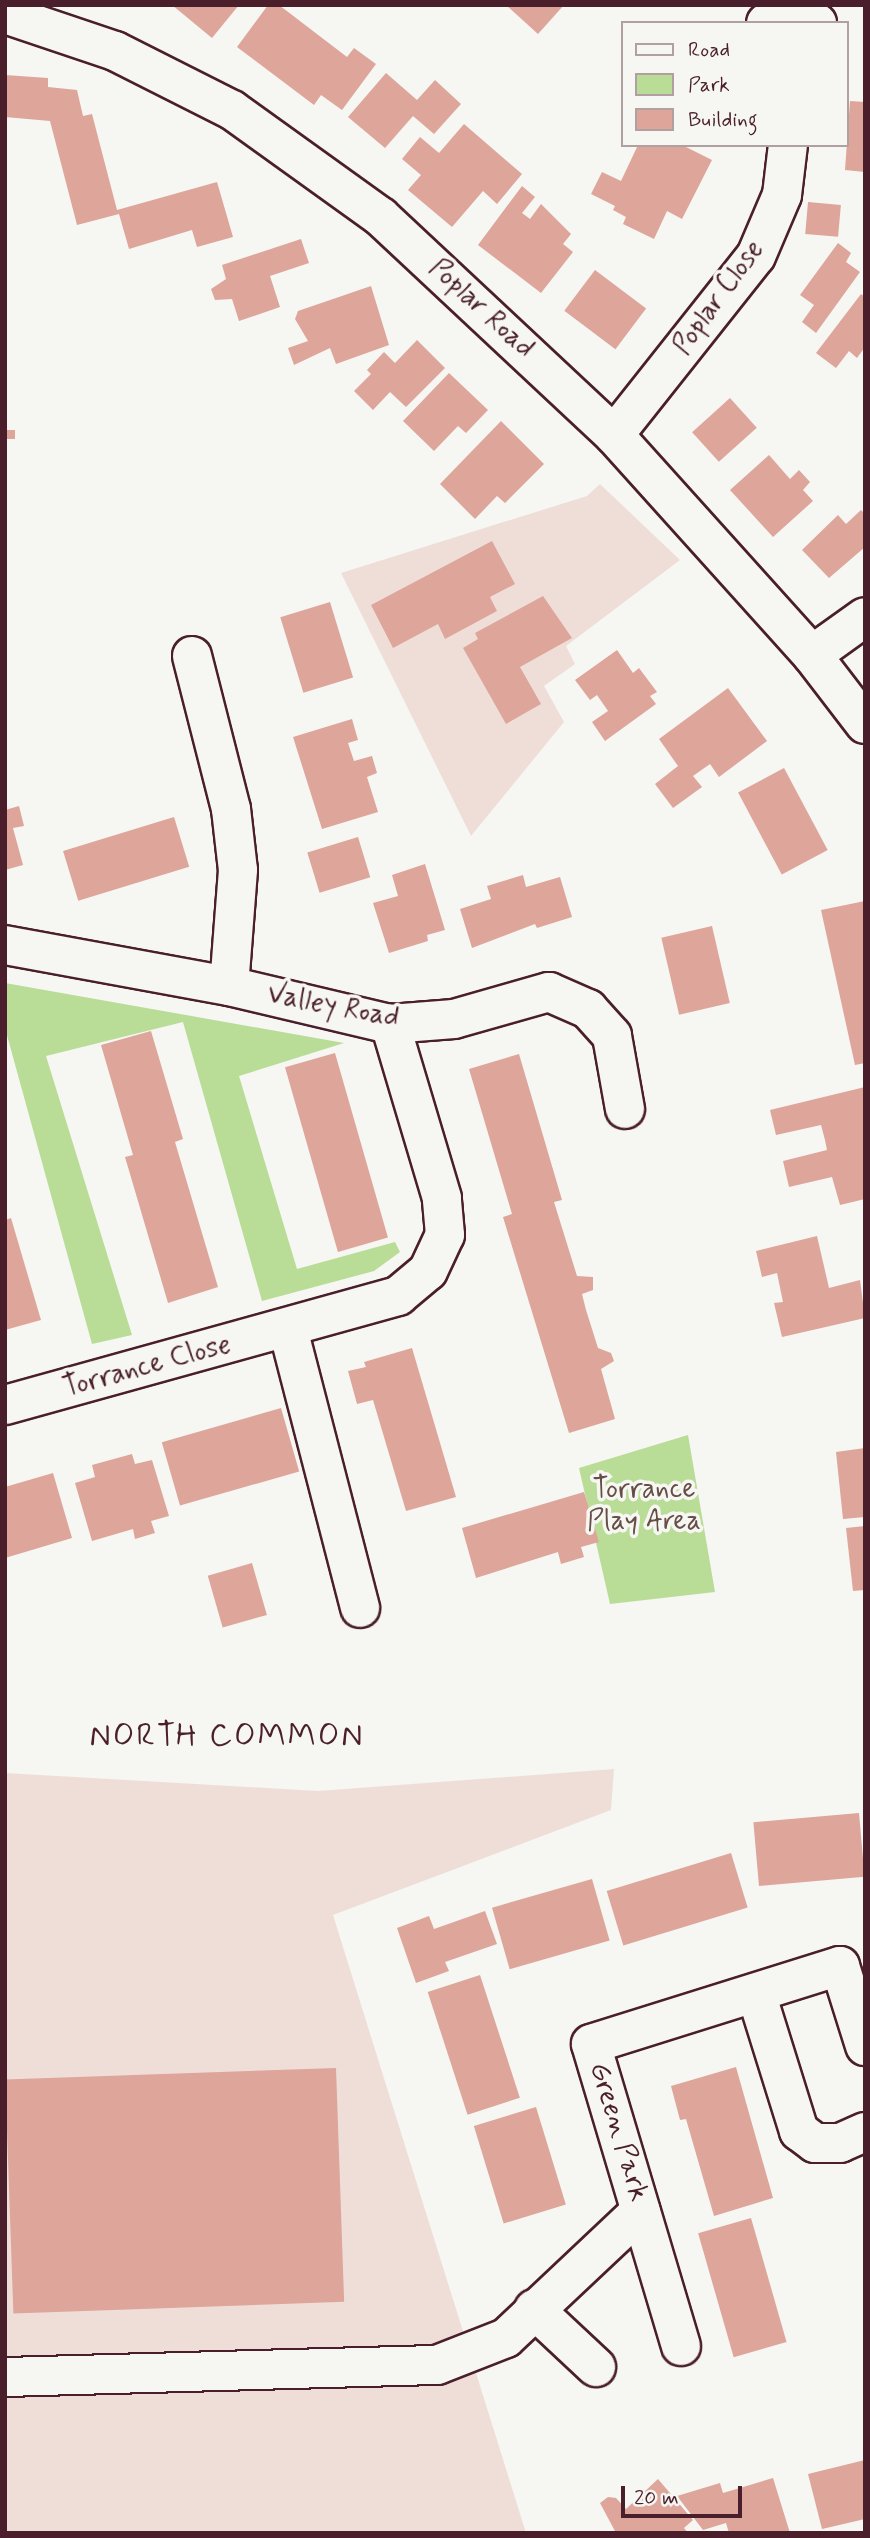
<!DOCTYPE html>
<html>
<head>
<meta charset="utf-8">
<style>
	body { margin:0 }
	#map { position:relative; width:870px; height:2538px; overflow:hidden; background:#f6f6f2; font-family:Mynerve,sans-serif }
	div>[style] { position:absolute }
	.built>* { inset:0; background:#efded8 }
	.green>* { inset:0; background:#b9dc97 }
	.building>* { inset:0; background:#dea59b; transform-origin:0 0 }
	.roads { filter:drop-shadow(2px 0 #4a1f2b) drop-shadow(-2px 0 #4a1f2b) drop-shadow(0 2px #4a1f2b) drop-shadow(0 -2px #4a1f2b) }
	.street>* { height:38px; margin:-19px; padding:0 19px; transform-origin:19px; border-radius:19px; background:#f6f6f2 }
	span { translate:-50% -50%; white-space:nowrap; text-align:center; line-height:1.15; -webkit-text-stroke:7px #f6f6f2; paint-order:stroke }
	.street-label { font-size:28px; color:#4a1f2b }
	.park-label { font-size:28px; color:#664e46 }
	.quarter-label { font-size:32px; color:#4a1f2b; letter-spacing:2px }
	.frame { position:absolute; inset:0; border:7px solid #4a1f2b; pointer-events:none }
	.legend { position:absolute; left:621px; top:21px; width:228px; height:126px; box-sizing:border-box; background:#f6f6f2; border:2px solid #b1a0a2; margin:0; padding:9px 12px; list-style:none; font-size:21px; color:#4a1f2b }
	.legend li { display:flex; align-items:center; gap:14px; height:35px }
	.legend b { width:35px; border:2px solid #b1a0a2 }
	.scale { position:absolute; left:621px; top:2486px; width:121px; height:32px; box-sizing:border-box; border:4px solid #4a1f2b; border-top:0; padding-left:9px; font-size:21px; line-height:24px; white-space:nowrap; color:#4a1f2b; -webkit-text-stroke:5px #f6f6f2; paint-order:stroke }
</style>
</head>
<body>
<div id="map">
	<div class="built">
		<div style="clip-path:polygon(600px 484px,680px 560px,566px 646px,575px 664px,544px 686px,564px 722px,471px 836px,341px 573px,587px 496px)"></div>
		<div style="clip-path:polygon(614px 1769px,611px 1810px,333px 1915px,526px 2533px,5px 2533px,5px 1773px,318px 1791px)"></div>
	</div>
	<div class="green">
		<div style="clip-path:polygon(5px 983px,344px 1043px,239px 1076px,297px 1269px,395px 1242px,400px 1252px,374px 1271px,262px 1301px,183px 1022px,46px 1056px,132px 1335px,92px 1344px,5px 1028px)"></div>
		<div style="clip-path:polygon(688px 1435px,715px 1592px,610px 1604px,579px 1468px)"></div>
	</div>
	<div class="building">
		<div style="clip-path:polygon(172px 5px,239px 5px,212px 38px)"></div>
		<div style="clip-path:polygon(268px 5px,279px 5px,347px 57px,354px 48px,376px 64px,342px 110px,321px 95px,314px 105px,237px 47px)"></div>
		<div style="clip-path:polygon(506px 5px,564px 5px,538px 34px)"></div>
		<div style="clip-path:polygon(386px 73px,417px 100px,435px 80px,461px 104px,434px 134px,413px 116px,385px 148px,348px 117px)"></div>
		<div style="clip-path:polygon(5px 75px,48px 78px,48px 87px,77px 90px,83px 116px,92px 114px,117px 210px,217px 182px,233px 237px,197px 247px,192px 230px,129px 249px,119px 214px,77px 225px,50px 121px,5px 117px)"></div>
		<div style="clip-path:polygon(850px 101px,865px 102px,865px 172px,845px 170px)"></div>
		<div style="clip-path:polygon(464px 124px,522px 174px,497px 204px,483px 191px,452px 227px,408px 190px,421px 175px,402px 159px,420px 137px,439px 153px)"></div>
		<div style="clip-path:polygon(638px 145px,682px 145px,712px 160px,682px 219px,667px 211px,654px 239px,623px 224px,626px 217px,613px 210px,615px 206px,591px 194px,602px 172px,621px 181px)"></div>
		<div style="clip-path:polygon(522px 186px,535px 197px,522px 213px,530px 219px,541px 204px,571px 234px,563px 244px,573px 252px,541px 293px,478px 245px)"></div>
		<div style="left:808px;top:202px;width:33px;height:32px;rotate:5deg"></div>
		<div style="clip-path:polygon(301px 239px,309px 263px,270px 276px,280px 307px,239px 321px,232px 299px,215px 300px,211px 289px,226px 279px,222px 265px)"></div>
		<div style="clip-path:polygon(838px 243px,851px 253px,846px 262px,860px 272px,816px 333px,802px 322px,814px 305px,800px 295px)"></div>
		<div style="left:595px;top:270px;width:64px;height:51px;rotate:37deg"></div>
		<div style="clip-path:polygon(371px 286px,389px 345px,336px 364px,330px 348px,294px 365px,288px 348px,308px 341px,295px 319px,298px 311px)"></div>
		<div style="clip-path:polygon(861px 294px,865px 297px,865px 347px,857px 358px,849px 351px,836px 368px,816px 353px)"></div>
		<div style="clip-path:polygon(417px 340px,445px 368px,406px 407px,390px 392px,373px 410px,354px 391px,371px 374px,367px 370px,384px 352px,395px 363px)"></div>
		<div style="clip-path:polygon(449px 373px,488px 410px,466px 433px,458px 426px,434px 451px,403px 421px)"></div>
		<div style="left:730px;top:398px;width:40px;height:51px;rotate:48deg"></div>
		<div style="clip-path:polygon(501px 421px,544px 464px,505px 503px,497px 496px,475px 519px,440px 484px)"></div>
		<div style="left:5px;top:430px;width:10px;height:9px"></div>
		<div style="clip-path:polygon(769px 455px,790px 479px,799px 470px,810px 482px,803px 490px,813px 501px,773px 537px,730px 490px)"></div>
		<div style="clip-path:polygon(861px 510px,865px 514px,865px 547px,829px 578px,802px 550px,838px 515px,846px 524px)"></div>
		<div style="clip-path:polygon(492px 541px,515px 584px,490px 597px,497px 611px,445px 639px,438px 624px,393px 648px,371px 605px)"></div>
		<div style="clip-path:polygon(543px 596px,572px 638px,520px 667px,541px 704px,506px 724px,463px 648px,478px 639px,475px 633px)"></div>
		<div style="left:330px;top:602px;width:79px;height:52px;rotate:73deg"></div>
		<div style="clip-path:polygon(617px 650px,633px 673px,639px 668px,657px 692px,650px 696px,656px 704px,605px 741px,592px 722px,608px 711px,597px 695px,590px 700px,575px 680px)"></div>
		<div style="clip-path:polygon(728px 688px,767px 741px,719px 777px,710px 764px,693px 776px,702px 787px,673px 808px,655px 784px,678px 766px,659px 739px)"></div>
		<div style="clip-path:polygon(352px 719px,358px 740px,348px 743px,354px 761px,372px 756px,377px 773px,367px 777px,378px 812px,322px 829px,293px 737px)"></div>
		<div style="left:784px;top:768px;width:93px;height:52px;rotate:62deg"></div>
		<div style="clip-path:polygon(19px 806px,24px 826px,13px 828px,23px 865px,5px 870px,5px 810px)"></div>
		<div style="left:174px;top:817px;width:52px;height:116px;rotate:73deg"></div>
		<div style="left:358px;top:837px;width:42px;height:53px;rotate:73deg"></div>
		<div style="clip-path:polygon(425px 864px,445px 930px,427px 935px,428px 941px,389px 953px,373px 903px,398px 896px,392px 875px)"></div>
		<div style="clip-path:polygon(523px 875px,526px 887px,560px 877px,572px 917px,537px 928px,535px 924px,472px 948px,460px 909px,491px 899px,487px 886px)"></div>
		<div style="clip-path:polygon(865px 901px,865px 1063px,855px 1065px,821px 910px)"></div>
		<div style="left:712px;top:926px;width:79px;height:52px;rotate:77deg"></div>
		<div style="clip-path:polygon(151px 1031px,183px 1139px,175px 1142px,218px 1287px,168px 1303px,125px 1157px,133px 1155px,101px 1045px)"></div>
		<div style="left:335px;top:1053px;width:192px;height:52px;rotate:74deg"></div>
		<div style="clip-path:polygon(519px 1054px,562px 1200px,554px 1202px,577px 1276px,593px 1277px,593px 1290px,582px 1294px,586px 1310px,598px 1348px,611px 1353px,614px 1361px,601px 1369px,615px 1419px,569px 1433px,503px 1217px,512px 1214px,469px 1069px)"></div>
		<div style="clip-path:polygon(865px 1087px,865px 1199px,840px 1205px,832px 1177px,789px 1187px,783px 1161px,827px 1150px,825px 1140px,821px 1125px,776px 1135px,770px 1110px)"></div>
		<div style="clip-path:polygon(11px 1218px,41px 1320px,5px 1330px,5px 1220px)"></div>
		<div style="clip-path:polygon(817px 1236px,829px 1288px,860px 1280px,865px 1318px,782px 1337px,774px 1303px,783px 1302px,777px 1273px,762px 1277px,756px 1251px)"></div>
		<div style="clip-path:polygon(412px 1348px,456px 1497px,406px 1511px,373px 1400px,357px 1404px,348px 1371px,366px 1367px,364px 1362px)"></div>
		<div style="left:281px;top:1408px;width:66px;height:124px;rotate:74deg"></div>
		<div style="clip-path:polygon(865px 1448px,865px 1517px,843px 1519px,836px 1452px)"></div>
		<div style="clip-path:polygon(132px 1454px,135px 1464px,152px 1460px,169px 1516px,151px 1521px,155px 1533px,135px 1539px,133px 1529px,92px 1541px,75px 1483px,95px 1477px,92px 1465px)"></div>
		<div style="clip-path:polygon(53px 1473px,72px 1538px,5px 1558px,5px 1487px)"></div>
		<div style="clip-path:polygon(584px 1492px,599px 1542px,581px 1547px,584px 1557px,561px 1564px,558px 1552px,476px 1578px,462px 1528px)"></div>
		<div style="clip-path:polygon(865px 1526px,865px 1590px,853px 1591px,846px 1528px)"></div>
		<div style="left:252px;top:1563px;width:54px;height:46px;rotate:74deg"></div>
		<div style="left:859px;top:1813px;width:64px;height:106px;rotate:85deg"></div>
		<div style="left:731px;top:1853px;width:57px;height:130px;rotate:73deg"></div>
		<div style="left:592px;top:1879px;width:64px;height:104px;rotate:74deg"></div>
		<div style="clip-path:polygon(485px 1911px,497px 1944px,445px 1962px,449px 1971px,416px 1983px,397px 1928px,429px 1916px,434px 1929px)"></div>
		<div style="left:480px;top:1975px;width:129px;height:55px;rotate:72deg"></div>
		<div style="clip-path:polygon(736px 2067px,773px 2198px,714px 2216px,686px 2119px,680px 2120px,671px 2086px)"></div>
		<div style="left:336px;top:2068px;width:234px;height:331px;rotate:88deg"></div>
		<div style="left:536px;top:2107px;width:102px;height:65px;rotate:73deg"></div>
		<div style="left:751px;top:2218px;width:129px;height:55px;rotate:74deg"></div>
		<div style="clip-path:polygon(865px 2460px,865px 2519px,822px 2529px,808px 2474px)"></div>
		<div style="clip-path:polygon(773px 2478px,790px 2533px,729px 2533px,726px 2523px,703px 2530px,677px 2496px,720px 2483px,723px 2493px)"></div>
		<div style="clip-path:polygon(658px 2479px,693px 2520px,684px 2528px,688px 2533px,616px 2533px,600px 2503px,608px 2497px,616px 2498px,626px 2509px)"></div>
	</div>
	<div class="roads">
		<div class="street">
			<div style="left:5px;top:14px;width:116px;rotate:18.6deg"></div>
			<div style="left:115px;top:51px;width:131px;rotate:26.8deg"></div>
			<div style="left:232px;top:110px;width:183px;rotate:35.7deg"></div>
			<div style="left:381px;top:217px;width:319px;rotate:43.1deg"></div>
			<div style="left:614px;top:435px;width:296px;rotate:48deg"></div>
			<div style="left:812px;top:655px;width:87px;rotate:52.5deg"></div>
			<div style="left:766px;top:23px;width:25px;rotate:-27deg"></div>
			<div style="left:788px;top:12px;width:13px;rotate:4deg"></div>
			<div style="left:801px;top:13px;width:19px;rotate:32deg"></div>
			<div style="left:614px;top:435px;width:228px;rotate:-51.6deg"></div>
			<div style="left:756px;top:256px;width:66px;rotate:-66.9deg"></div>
			<div style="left:782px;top:195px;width:50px;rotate:-83.2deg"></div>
			<div style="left:812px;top:655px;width:65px;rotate:-35.6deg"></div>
			<div style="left:192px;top:656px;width:158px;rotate:75.7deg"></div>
			<div style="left:231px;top:809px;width:61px;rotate:83.5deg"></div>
			<div style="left:238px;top:870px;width:116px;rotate:94.4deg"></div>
			<div style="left:5px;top:945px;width:228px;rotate:10.4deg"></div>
			<div style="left:229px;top:986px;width:165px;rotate:13.3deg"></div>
			<div style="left:390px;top:1024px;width:64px;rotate:-4.5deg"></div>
			<div style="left:454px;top:1019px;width:99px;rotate:-15.9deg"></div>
			<div style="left:549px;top:992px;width:43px;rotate:23.6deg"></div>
			<div style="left:588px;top:1009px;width:36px;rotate:48deg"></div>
			<div style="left:612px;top:1036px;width:74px;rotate:79.9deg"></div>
			<div style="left:288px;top:1329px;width:288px;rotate:75.5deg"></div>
			<div style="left:5px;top:1405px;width:408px;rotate:-15.5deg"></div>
			<div style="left:398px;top:1296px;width:39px;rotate:-40deg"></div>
			<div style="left:428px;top:1271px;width:40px;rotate:-65deg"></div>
			<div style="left:445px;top:1235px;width:37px;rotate:-95deg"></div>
			<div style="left:442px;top:1198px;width:182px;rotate:-106.6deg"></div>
			<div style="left:756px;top:1993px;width:145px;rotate:72.7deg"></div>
			<div style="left:799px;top:2131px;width:20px;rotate:37deg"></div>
			<div style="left:815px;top:2143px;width:25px"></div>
			<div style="left:840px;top:2143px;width:27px;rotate:-24deg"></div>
			<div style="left:534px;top:2309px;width:85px;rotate:43.1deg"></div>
			<div style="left:681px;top:2346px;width:315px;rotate:-106.6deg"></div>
			<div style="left:591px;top:2044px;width:261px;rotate:-17.4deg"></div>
			<div style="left:840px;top:1966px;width:84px;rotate:72.6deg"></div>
			<div style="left:5px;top:2377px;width:432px;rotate:-1.6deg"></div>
			<div style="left:437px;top:2365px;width:74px;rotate:-21.4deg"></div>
			<div style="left:506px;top:2338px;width:185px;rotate:-43.3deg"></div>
		</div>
	</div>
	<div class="street-label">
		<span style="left:719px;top:298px;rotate:-54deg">Poplar Close</span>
		<span style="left:481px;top:309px;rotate:43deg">Poplar Road</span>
		<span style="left:333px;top:1007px;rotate:11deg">Valley Road</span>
		<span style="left:147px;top:1367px;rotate:-15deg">Torrance Close</span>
		<span style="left:618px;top:2132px;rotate:73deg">Green Park</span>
	</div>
	<div class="park-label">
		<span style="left:644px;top:1506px">Torrance<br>Play Area</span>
	</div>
	<div class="quarter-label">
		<span style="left:227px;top:1736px">NORTH COMMON</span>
	</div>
	<div class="frame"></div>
	<ul class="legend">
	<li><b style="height:9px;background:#f6f6f2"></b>Road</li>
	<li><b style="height:19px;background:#b9dc97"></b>Park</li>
	<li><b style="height:19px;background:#dea59b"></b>Building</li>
	</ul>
	<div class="scale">20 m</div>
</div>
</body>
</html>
